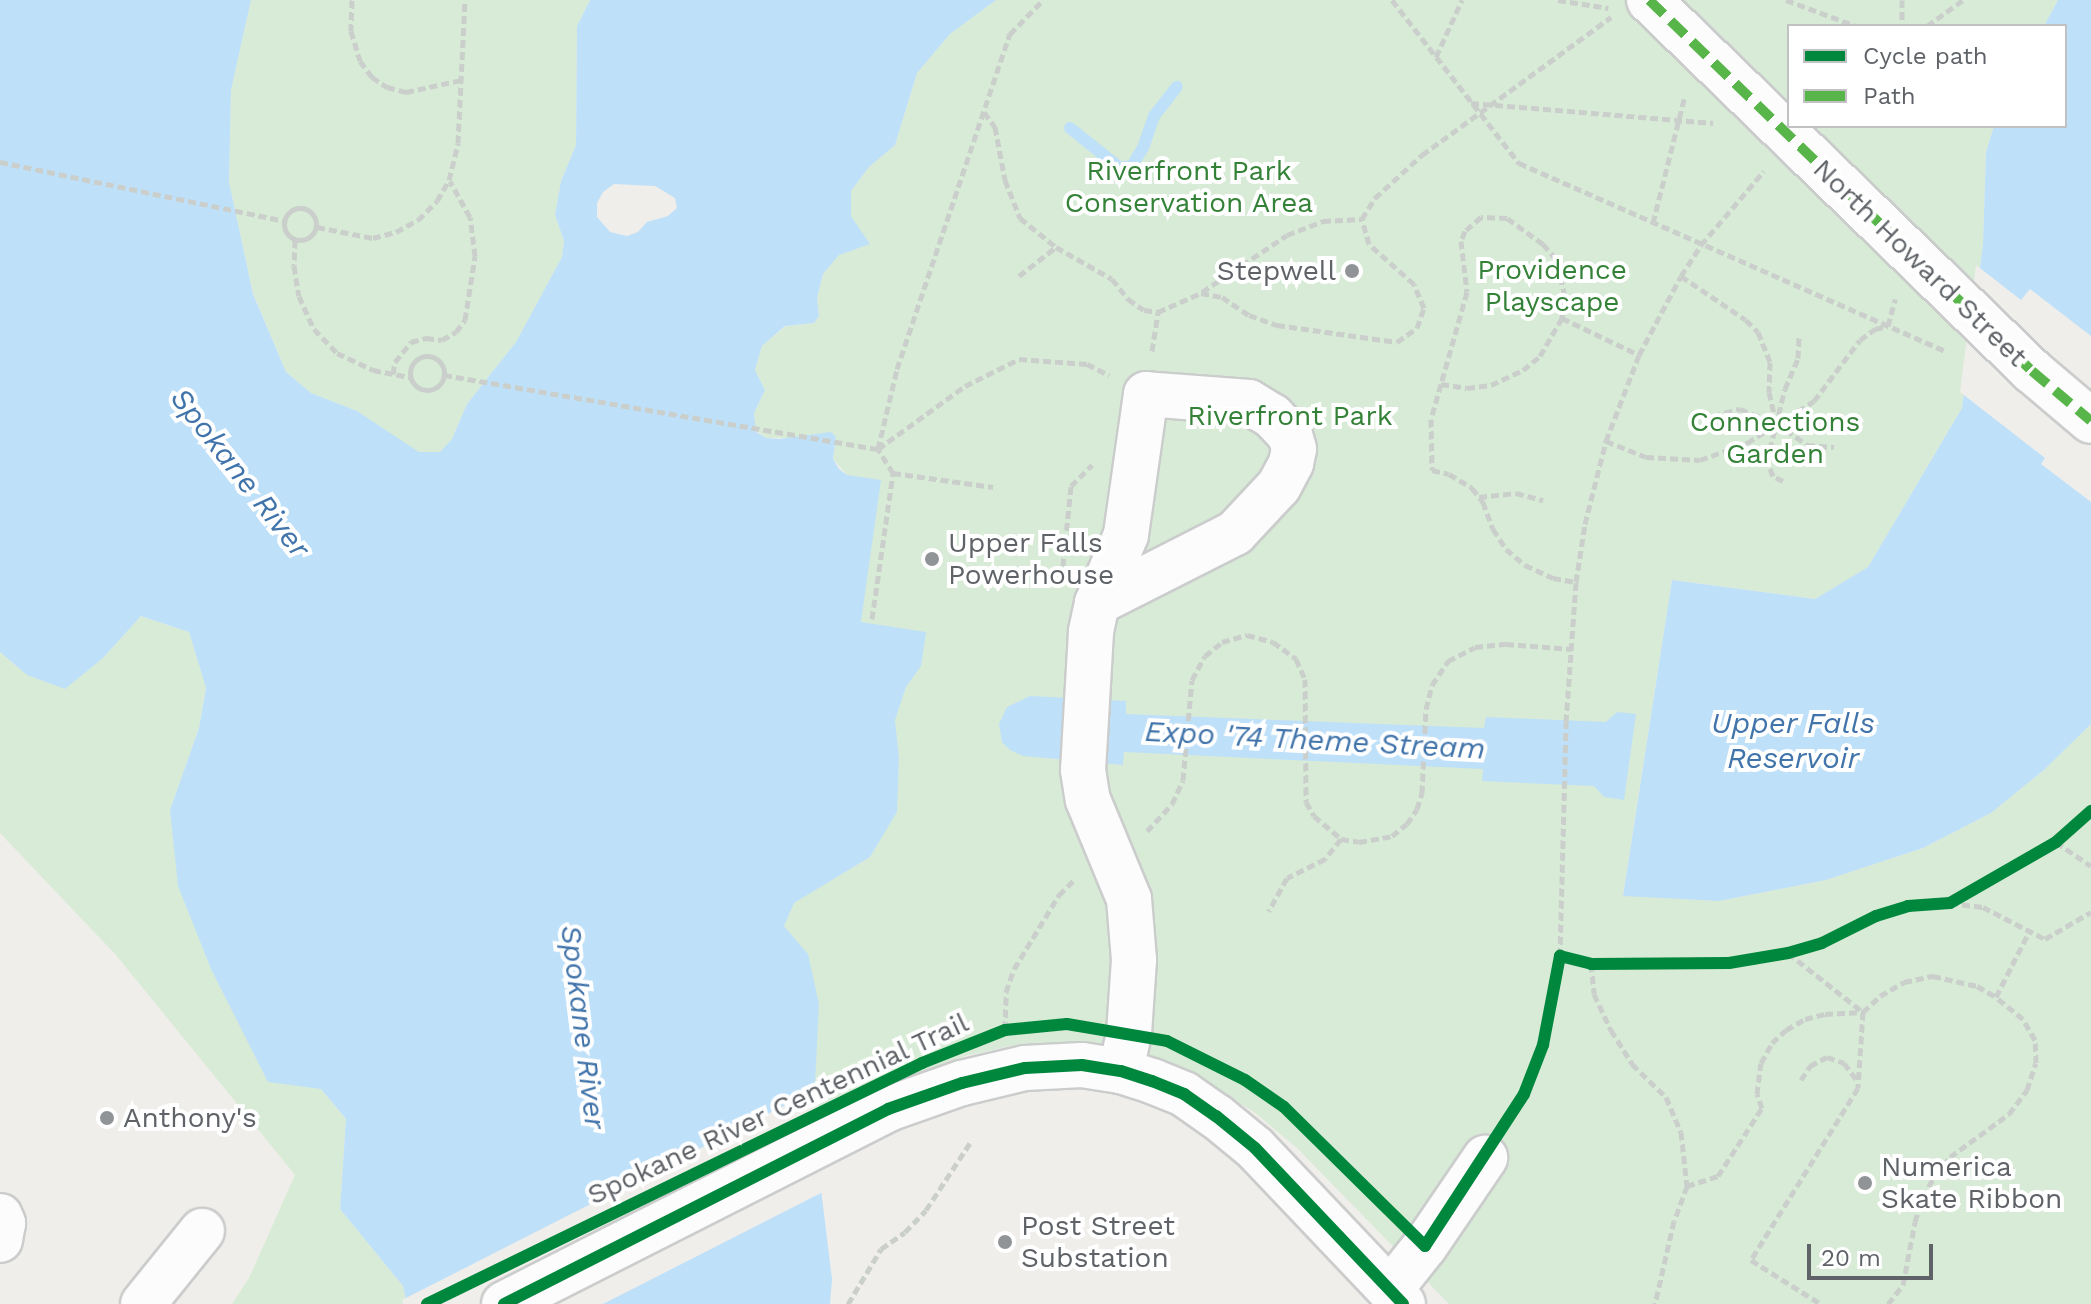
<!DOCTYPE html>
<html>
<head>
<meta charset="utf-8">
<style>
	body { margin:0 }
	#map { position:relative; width:2091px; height:1304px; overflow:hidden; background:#efeeea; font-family:"Work Sans",sans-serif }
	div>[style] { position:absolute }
	.green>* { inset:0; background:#d8ebd6 }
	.water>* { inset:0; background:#bfe0f9 }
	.pier>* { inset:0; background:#efeeea }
	.stream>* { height:12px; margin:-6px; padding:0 6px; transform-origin:6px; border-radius:6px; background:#bfe0f9 }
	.path>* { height:5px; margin-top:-2.5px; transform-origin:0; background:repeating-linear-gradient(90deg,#cacfcc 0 8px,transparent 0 12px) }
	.path>.ring { margin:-2.5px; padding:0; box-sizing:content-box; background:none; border:5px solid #cacfcc; border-radius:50% }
	.roads { filter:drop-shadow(2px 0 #cbcccc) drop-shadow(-2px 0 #cbcccc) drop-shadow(0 2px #cbcccc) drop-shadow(0 -2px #cbcccc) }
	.minor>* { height:44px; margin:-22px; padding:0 22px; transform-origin:22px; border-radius:22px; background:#fdfcfc }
	.quiet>* { height:10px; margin-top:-5px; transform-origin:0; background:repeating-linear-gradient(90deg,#58b549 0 20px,transparent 0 30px) }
	.cycleway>* { height:12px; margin:-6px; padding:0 6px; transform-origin:6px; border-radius:6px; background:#00873e }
	.dots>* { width:22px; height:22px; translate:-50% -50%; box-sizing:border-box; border:4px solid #fff; border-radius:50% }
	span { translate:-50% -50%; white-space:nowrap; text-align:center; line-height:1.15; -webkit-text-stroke:8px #fff; paint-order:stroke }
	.park-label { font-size:28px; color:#348238 }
	.street-label { font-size:28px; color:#5f6368 }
	.poi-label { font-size:28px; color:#5f6368 }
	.right { translate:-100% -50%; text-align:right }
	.left { translate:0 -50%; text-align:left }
	.water-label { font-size:30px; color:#4174aa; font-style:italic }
	.legend { position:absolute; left:1787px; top:24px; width:280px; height:104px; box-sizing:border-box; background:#fff; border:2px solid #bfc1c3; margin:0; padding:10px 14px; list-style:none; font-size:24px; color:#5f6368 }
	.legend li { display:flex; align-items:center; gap:16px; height:40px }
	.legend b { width:40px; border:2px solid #bfc1c3 }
	.scale { position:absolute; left:1807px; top:1244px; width:126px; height:36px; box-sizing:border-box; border:4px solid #5f6368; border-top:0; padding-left:10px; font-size:24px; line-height:28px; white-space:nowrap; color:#5f6368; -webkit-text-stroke:6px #fff; paint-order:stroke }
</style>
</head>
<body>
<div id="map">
	<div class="green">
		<div style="clip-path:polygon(251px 0,590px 0,577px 26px,576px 145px,561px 181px,555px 215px,564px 241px,562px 257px,516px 342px,467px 404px,452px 439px,440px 452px,419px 452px,405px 446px,357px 411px,311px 393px,286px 372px,253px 293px,229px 183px,231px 90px)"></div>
		<div style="clip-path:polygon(996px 0,2058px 0,2044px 26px,1789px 26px,1789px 126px,1994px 126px,1986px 152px,1983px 244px,1962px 408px,1868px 567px,1815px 599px,1672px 580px,1623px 895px,1719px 901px,1826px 880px,1923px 848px,1991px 813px,2044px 770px,2091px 724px,2091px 1304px,1449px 1304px,1297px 1148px,1254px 1112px,1215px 1088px,1161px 1063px,1075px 1043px,1019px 1044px,965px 1056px,813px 1124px,808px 954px,784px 926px,793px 903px,870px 857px,896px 812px,899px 758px,894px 720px,906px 687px,921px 665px,925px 633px,861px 623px,847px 475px,833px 459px,836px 438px,766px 438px,756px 431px,754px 413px,765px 390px,755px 370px,762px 346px,786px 326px,814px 323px,819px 316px,817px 298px,823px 274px,839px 255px,851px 216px,851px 191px,869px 167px,895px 145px,917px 73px,950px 34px)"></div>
		<div style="clip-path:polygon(141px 616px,189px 632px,206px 687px,199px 728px,170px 810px,321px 1089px,346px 1119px,340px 1209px,403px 1286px,407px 1304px,232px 1304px,249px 1278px,295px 1175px,116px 955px,0 833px,0 652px,27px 675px,103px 658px)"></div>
	</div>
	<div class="water">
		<div style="clip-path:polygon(evenodd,0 0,251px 0,231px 90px,229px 182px,253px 294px,286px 372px,311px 393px,357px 411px,419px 452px,440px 452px,452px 439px,467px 404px,516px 342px,562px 257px,564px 241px,555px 215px,561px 181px,576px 145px,577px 26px,590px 0,996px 0,950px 34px,917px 73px,895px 145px,869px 167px,851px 191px,851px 216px,870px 244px,839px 255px,823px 274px,817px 298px,819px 316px,814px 323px,785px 326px,762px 346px,755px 370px,765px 390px,754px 413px,756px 432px,766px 438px,779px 439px,831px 432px,836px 437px,833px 459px,839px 469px,847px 475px,881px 480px,861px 622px,926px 632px,921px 666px,906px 687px,895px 720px,899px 758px,897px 812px,870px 857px,794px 903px,784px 926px,808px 954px,819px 1004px,813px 1124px,832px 1279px,830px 1304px,407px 1304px,403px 1286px,340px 1209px,346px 1119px,321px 1089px,268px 1082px,211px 969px,178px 886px,170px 810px,199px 728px,206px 688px,189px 632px,141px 616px,103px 658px,65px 689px,27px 675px,0 652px,0 0,614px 184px,655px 186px,675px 198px,677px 208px,668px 216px,647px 222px,638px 232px,627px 236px,610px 232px,597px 217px,597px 203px,603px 192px,614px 184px)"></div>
		<div style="clip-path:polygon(2058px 0,2091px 0,2091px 724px,2044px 770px,1991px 813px,1923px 848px,1826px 880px,1719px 901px,1623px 896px,1672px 580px,1815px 599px,1868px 567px,1962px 408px,1983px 244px,1986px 152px,1994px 126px,2065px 126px,2065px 26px,2044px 26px)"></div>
		<div style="clip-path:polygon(1030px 696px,1126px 701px,1126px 714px,1484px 728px,1486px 717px,1606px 722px,1617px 712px,1636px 714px,1624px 800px,1604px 797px,1594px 786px,1482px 781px,1483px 769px,1124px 752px,1123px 765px,1023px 756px,1010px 750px,1002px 742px,999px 724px,1007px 707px)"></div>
	</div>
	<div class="pier">
		<div style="clip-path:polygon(1976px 265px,2021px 300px,2030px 289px,2091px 336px,2091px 502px,2041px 464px,2045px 458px,1960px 392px)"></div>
		<div style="clip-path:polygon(817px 1089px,823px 1192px,603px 1304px,403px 1304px,402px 1300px)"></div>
	</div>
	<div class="stream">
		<div style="left:1070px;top:128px;width:64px;rotate:38.7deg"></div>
		<div style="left:1120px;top:168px;width:12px;rotate:-9deg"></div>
		<div style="left:1132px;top:166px;width:21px;rotate:-59deg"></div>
		<div style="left:1143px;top:148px;width:34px;rotate:-71deg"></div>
		<div style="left:1154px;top:116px;width:37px;rotate:-52deg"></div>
	</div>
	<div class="path">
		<div style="left:352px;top:0;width:31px;rotate:92deg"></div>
		<div style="left:351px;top:31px;width:31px;rotate:73deg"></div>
		<div style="left:360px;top:61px;width:20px;rotate:53deg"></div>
		<div style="left:372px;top:77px;width:18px;rotate:34deg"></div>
		<div style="left:387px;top:87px;width:20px;rotate:15deg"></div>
		<div style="left:406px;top:92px;width:56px;rotate:-12.3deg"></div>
		<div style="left:1392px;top:0;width:207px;rotate:52.1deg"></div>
		<div style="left:1519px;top:163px;width:468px;rotate:23.8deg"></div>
		<div style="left:1558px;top:0;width:51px;rotate:9.1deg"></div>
		<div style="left:1786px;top:0;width:75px;rotate:20.4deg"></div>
		<div style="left:1902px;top:0;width:26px;rotate:90deg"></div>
		<div style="left:1927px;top:26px;width:44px;rotate:-35.8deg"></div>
		<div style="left:1436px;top:57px;width:63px;rotate:-65.5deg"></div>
		<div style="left:1471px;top:103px;width:243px;rotate:4.7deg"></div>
		<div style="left:984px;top:112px;width:19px;rotate:54deg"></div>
		<div style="left:995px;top:127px;width:54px;rotate:79.3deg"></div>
		<div style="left:1005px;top:180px;width:41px;rotate:68.5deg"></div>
		<div style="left:1020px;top:218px;width:46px;rotate:38.9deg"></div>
		<div style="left:1056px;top:247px;width:64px;rotate:29.7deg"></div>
		<div style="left:1112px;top:279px;width:26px;rotate:51deg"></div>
		<div style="left:1128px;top:299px;width:19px;rotate:35deg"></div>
		<div style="left:1144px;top:310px;width:14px;rotate:8deg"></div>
		<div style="left:1158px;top:312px;width:47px;rotate:-23.8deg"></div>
		<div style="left:1201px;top:293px;width:21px;rotate:11deg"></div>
		<div style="left:1222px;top:297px;width:32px;rotate:34deg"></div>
		<div style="left:1249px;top:315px;width:30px;rotate:20deg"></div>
		<div style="left:1277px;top:325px;width:121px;rotate:8.1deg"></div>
		<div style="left:1397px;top:342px;width:24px;rotate:-35deg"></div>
		<div style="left:1417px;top:328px;width:21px;rotate:-71deg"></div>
		<div style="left:1424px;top:308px;width:26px;rotate:-113deg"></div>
		<div style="left:1414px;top:284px;width:60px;rotate:-138.4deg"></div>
		<div style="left:1369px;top:244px;width:26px;rotate:-106deg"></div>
		<div style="left:1362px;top:219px;width:25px;rotate:-58deg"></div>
		<div style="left:1375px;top:198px;width:64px;rotate:-42.5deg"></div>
		<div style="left:1422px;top:155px;width:234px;rotate:-36.1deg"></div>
		<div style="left:0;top:162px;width:290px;rotate:11.7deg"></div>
		<div class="ring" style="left:284px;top:208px;width:27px;height:27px"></div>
		<div style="left:1653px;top:223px;width:131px;rotate:-75.9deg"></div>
		<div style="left:317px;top:227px;width:57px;rotate:11.1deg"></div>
		<div style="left:373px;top:238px;width:24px;rotate:-15deg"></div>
		<div style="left:396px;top:232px;width:25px;rotate:-29deg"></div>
		<div style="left:418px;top:220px;width:27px;rotate:-45deg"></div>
		<div style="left:437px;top:201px;width:24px;rotate:-60deg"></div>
		<div style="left:449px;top:180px;width:38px;rotate:-76deg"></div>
		<div style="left:458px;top:143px;width:143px;rotate:-87.2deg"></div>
		<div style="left:295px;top:240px;width:26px;rotate:92deg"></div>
		<div style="left:294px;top:266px;width:30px;rotate:81deg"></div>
		<div style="left:299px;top:296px;width:36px;rotate:66deg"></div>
		<div style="left:314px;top:329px;width:33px;rotate:46deg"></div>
		<div style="left:337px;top:353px;width:40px;rotate:25deg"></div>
		<div style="left:373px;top:370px;width:38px;rotate:11deg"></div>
		<div style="left:1019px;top:276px;width:47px;rotate:-38.1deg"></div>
		<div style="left:1681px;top:276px;width:78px;rotate:34.1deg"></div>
		<div style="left:1746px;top:320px;width:17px;rotate:45deg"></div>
		<div style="left:1758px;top:332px;width:32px;rotate:68deg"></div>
		<div style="left:1770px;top:362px;width:30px;rotate:92deg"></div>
		<div style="left:1769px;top:392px;width:32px;rotate:77deg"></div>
		<div style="left:1202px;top:292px;width:102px;rotate:-33.8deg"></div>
		<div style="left:1287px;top:235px;width:39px;rotate:-21deg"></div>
		<div style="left:1323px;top:221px;width:39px;rotate:-3deg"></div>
		<div style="left:1562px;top:318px;width:85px;rotate:25.7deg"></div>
		<div style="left:1152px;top:351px;width:39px;rotate:-81deg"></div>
		<div class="ring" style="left:410px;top:356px;width:29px;height:29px"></div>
		<div style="left:393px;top:374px;width:12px;rotate:-81deg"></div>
		<div style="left:395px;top:362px;width:26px;rotate:-51deg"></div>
		<div style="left:411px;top:342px;width:16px;rotate:-15deg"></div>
		<div style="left:426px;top:338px;width:16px;rotate:7deg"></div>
		<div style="left:442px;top:340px;width:16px;rotate:-30deg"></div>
		<div style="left:456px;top:332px;width:15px;rotate:-53deg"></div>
		<div style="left:465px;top:320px;width:65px;rotate:-81.1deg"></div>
		<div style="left:475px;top:256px;width:39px;rotate:-97deg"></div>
		<div style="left:470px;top:217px;width:41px;rotate:-119.1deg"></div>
		<div style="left:444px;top:375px;width:440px;rotate:9.7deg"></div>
		<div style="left:878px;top:449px;width:107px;rotate:-35.9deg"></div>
		<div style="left:965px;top:386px;width:60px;rotate:-26.6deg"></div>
		<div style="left:1019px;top:359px;width:68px;rotate:4.2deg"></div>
		<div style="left:1087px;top:364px;width:25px;rotate:27deg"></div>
		<div style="left:1441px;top:384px;width:26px;rotate:9deg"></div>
		<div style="left:1467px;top:388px;width:24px;rotate:-7deg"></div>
		<div style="left:1491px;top:385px;width:35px;rotate:-25deg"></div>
		<div style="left:1523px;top:370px;width:22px;rotate:-39deg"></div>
		<div style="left:1540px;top:356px;width:44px;rotate:-59.9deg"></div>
		<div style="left:1562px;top:318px;width:22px;rotate:-82deg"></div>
		<div style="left:1565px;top:296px;width:38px;rotate:-104deg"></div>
		<div style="left:1556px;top:259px;width:20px;rotate:-131deg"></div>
		<div style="left:1543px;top:244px;width:44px;rotate:-144.2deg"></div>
		<div style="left:1507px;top:218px;width:26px;rotate:-178deg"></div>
		<div style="left:1481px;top:217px;width:21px;rotate:139deg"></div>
		<div style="left:1465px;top:231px;width:11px;rotate:112deg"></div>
		<div style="left:1461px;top:241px;width:51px;rotate:83.3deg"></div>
		<div style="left:1467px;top:292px;width:96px;rotate:105.8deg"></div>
		<div style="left:1441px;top:384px;width:36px;rotate:106deg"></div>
		<div style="left:1431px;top:419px;width:51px;rotate:88.9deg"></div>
		<div style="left:1432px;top:470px;width:17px;rotate:13deg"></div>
		<div style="left:1449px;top:474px;width:27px;rotate:31deg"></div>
		<div style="left:1472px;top:488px;width:18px;rotate:52deg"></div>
		<div style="left:1483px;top:502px;width:29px;rotate:70deg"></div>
		<div style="left:1493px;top:529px;width:24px;rotate:57deg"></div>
		<div style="left:1506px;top:549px;width:25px;rotate:40deg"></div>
		<div style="left:1525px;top:565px;width:31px;rotate:25deg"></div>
		<div style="left:1553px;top:578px;width:23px;rotate:10deg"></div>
		<div style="left:1713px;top:416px;width:28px;rotate:-15deg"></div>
		<div style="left:1740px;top:409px;width:39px;rotate:21deg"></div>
		<div style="left:1776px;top:423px;width:38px;rotate:35deg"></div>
		<div style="left:1807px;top:445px;width:27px;rotate:4deg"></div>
		<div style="left:1606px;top:441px;width:43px;rotate:21.8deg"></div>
		<div style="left:1646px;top:457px;width:54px;rotate:3.2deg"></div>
		<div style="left:1700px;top:460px;width:50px;rotate:-19.9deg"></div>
		<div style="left:1747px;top:443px;width:79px;rotate:-32.1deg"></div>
		<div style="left:1814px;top:401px;width:76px;rotate:-53deg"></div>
		<div style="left:1860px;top:340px;width:19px;rotate:-36deg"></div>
		<div style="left:1875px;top:329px;width:13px;rotate:-13deg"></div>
		<div style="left:1888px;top:326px;width:28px;rotate:-75deg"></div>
		<div style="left:893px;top:473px;width:28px;rotate:-122deg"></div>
		<div style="left:878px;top:449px;width:82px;rotate:-76.6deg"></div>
		<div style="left:897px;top:369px;width:354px;rotate:-71.4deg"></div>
		<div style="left:1010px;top:34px;width:47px;rotate:-45.9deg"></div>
		<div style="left:1783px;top:481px;width:11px;rotate:-153deg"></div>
		<div style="left:1773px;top:476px;width:16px;rotate:-112deg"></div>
		<div style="left:1767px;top:461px;width:74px;rotate:-76deg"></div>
		<div style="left:1785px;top:389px;width:34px;rotate:-67deg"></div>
		<div style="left:1798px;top:358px;width:22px;rotate:-87deg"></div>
		<div style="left:1479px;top:497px;width:37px;rotate:-6deg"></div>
		<div style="left:1516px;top:493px;width:28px;rotate:15deg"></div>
		<div style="left:1063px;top:566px;width:80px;rotate:-84.3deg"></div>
		<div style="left:1071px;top:486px;width:30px;rotate:-45deg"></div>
		<div style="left:872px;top:619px;width:148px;rotate:-81.8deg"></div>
		<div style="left:893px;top:473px;width:101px;rotate:8deg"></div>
		<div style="left:1147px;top:831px;width:37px;rotate:-47deg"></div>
		<div style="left:1172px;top:804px;width:26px;rotate:-65deg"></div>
		<div style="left:1183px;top:780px;width:100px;rotate:-84.9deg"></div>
		<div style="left:1192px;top:680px;width:27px;rotate:-62deg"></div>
		<div style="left:1205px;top:656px;width:22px;rotate:-39deg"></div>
		<div style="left:1222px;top:642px;width:26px;rotate:-16deg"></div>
		<div style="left:1247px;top:635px;width:27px;rotate:15deg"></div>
		<div style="left:1273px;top:642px;width:29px;rotate:36deg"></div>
		<div style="left:1296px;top:659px;width:22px;rotate:66deg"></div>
		<div style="left:1305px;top:679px;width:123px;rotate:89.5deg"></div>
		<div style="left:1306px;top:802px;width:16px;rotate:60deg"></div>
		<div style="left:1314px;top:816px;width:35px;rotate:40deg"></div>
		<div style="left:1341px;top:839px;width:26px;rotate:129deg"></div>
		<div style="left:1325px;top:859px;width:42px;rotate:153.4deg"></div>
		<div style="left:1287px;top:878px;width:38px;rotate:119deg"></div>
		<div style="left:1341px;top:839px;width:18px;rotate:9deg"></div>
		<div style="left:1359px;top:842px;width:34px;rotate:-10deg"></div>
		<div style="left:1392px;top:836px;width:19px;rotate:-39deg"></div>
		<div style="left:1407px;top:824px;width:18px;rotate:-56deg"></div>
		<div style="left:1417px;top:809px;width:17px;rotate:-73deg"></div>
		<div style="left:1422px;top:793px;width:84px;rotate:-87.3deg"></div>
		<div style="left:1426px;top:709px;width:25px;rotate:-76deg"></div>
		<div style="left:1432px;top:685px;width:29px;rotate:-56deg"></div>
		<div style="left:1448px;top:661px;width:30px;rotate:-27deg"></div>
		<div style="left:1475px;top:647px;width:31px;rotate:-6deg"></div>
		<div style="left:1506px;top:644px;width:66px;rotate:4.3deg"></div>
		<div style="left:2056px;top:842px;width:42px;rotate:34.4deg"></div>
		<div style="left:1950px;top:903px;width:33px;rotate:7deg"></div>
		<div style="left:1983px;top:907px;width:70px;rotate:27.3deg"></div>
		<div style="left:2045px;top:939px;width:53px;rotate:-30.4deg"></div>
		<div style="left:1788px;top:953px;width:95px;rotate:38.2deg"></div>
		<div style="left:1863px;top:1012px;width:76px;rotate:93.8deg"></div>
		<div style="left:1858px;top:1088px;width:203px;rotate:121.9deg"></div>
		<div style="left:1751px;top:1260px;width:83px;rotate:32.2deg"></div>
		<div style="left:1560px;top:956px;width:234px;rotate:-88.5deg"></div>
		<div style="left:1566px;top:722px;width:140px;rotate:-85.9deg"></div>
		<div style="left:1576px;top:582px;width:59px;rotate:-81.2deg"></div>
		<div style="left:1585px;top:524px;width:86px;rotate:-75.8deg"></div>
		<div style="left:1606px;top:441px;width:92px;rotate:-69deg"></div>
		<div style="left:1639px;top:355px;width:89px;rotate:-62deg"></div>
		<div style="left:1681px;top:276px;width:37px;rotate:-57deg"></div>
		<div style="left:1701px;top:245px;width:97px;rotate:-49.6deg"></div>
		<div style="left:1591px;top:964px;width:30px;rotate:84deg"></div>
		<div style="left:1594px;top:994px;width:40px;rotate:65deg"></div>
		<div style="left:1611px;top:1030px;width:40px;rotate:58deg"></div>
		<div style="left:1632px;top:1064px;width:47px;rotate:44.1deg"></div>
		<div style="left:1666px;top:1097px;width:38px;rotate:67deg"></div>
		<div style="left:1681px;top:1132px;width:54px;rotate:83.7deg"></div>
		<div style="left:1687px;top:1186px;width:37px;rotate:110deg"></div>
		<div style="left:1674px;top:1221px;width:85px;rotate:102.9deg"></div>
		<div style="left:1005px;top:1029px;width:37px;rotate:-88deg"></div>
		<div style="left:1006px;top:992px;width:24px;rotate:-71deg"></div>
		<div style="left:1014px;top:969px;width:87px;rotate:-58.7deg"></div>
		<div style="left:1059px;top:895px;width:23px;rotate:-45deg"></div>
		<div style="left:1801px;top:1080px;width:17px;rotate:-57deg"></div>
		<div style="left:1810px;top:1066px;width:19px;rotate:-28deg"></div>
		<div style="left:1827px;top:1057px;width:18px;rotate:19deg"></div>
		<div style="left:1844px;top:1063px;width:20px;rotate:53deg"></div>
		<div style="left:1687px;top:1186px;width:33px;rotate:-18deg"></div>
		<div style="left:1718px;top:1176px;width:81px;rotate:-57.1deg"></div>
		<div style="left:1762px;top:1108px;width:15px;rotate:-110deg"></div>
		<div style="left:1757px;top:1094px;width:31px;rotate:-83deg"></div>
		<div style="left:1761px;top:1063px;width:23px;rotate:-61deg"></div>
		<div style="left:1772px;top:1043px;width:19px;rotate:-43deg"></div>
		<div style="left:1786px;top:1030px;width:22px;rotate:-30deg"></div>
		<div style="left:1805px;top:1019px;width:21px;rotate:-14deg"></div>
		<div style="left:1825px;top:1014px;width:38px;rotate:-3deg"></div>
		<div style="left:1863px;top:1012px;width:23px;rotate:-43deg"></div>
		<div style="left:1880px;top:996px;width:28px;rotate:-30deg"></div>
		<div style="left:1904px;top:982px;width:30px;rotate:-12deg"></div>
		<div style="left:1933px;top:976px;width:45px;rotate:12.8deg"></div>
		<div style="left:1977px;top:986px;width:22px;rotate:30deg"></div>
		<div style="left:1996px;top:997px;width:75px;rotate:-63.1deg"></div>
		<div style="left:848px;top:1304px;width:64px;rotate:-59deg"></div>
		<div style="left:881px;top:1249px;width:29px;rotate:-35deg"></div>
		<div style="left:905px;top:1232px;width:30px;rotate:-46deg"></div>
		<div style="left:926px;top:1210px;width:80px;rotate:-56.7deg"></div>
		<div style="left:1888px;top:1304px;width:24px;rotate:-52deg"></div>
		<div style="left:1903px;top:1285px;width:64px;rotate:-79.2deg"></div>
		<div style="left:1915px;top:1222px;width:26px;rotate:-74deg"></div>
		<div style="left:1922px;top:1197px;width:26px;rotate:-58deg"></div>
		<div style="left:1936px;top:1175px;width:23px;rotate:-52deg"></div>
		<div style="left:1950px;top:1157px;width:73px;rotate:-36.1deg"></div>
		<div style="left:2009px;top:1114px;width:30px;rotate:-53deg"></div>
		<div style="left:2027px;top:1090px;width:28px;rotate:-72deg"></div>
		<div style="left:2036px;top:1063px;width:23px;rotate:-92deg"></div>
		<div style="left:2035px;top:1040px;width:24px;rotate:-120deg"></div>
		<div style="left:2023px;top:1019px;width:35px;rotate:-141deg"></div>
	</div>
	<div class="roads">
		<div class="minor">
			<div style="left:1649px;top:0;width:533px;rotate:44.09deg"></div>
			<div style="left:2032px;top:371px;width:77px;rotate:40.3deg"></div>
			<div style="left:1097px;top:603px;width:155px;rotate:-26.9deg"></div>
			<div style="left:1235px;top:533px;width:64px;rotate:-46.9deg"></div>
			<div style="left:1279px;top:486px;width:26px;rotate:-62deg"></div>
			<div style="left:1291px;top:463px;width:14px;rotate:-78deg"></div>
			<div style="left:1294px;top:449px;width:15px;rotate:-106deg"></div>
			<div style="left:1290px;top:435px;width:26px;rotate:-133deg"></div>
			<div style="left:1272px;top:416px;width:27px;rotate:-149deg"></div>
			<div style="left:1249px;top:402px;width:103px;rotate:-175.6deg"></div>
			<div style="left:1146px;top:394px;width:142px;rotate:98.1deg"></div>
			<div style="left:1126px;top:535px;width:74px;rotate:113.1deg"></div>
			<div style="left:1097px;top:603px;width:30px;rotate:102deg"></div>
			<div style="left:1091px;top:632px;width:138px;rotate:93.3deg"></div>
			<div style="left:1083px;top:770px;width:30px;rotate:81deg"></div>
			<div style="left:1088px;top:800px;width:107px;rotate:67.5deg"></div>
			<div style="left:1129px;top:899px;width:61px;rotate:85.3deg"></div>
			<div style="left:1134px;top:960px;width:73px;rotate:93.9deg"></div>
			<div style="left:1129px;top:1033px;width:39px;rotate:102deg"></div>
			<div style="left:0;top:1216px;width:8px;rotate:67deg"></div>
			<div style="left:3px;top:1223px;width:17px;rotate:100deg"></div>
			<div style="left:1390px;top:1290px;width:56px;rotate:-51.5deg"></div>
			<div style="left:1425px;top:1246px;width:107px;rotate:-55.7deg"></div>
			<div style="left:143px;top:1304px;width:94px;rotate:-51.1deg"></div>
			<div style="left:504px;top:1304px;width:431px;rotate:-26.9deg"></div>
			<div style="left:888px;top:1109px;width:78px;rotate:-19.4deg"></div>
			<div style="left:962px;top:1083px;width:65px;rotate:-13.4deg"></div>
			<div style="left:1025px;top:1068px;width:57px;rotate:-3deg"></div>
			<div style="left:1082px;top:1065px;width:39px;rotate:9deg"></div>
			<div style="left:1121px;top:1071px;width:33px;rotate:18deg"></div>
			<div style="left:1152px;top:1081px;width:35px;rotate:22deg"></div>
			<div style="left:1184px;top:1094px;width:39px;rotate:35deg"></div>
			<div style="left:1216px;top:1116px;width:50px;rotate:39.4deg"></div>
			<div style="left:1255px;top:1148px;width:215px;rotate:46.5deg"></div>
		</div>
	</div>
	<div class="quiet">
		<div style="left:1649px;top:0;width:533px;rotate:44.09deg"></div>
		<div style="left:2032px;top:371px;width:77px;rotate:40.3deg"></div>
	</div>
	<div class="cycleway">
		<div style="left:427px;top:1304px;width:551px;rotate:-25.96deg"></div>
		<div style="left:922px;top:1063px;width:89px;rotate:-21.7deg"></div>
		<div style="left:1005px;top:1030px;width:62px;rotate:-5.5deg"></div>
		<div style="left:1067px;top:1024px;width:101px;rotate:9.6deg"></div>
		<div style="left:1167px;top:1041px;width:87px;rotate:26.6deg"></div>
		<div style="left:1245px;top:1080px;width:47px;rotate:34.7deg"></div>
		<div style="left:1284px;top:1107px;width:198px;rotate:44.6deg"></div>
		<div style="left:1425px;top:1246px;width:181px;rotate:-56.9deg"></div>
		<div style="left:1524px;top:1094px;width:53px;rotate:-68.8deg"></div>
		<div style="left:1543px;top:1045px;width:91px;rotate:-79.2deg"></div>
		<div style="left:1560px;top:956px;width:32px;rotate:14deg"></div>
		<div style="left:1591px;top:964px;width:138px;rotate:-0.4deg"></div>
		<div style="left:1729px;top:963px;width:60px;rotate:-9.6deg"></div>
		<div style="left:1788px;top:953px;width:35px;rotate:-16deg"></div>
		<div style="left:1822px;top:943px;width:60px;rotate:-26.6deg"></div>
		<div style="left:1876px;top:916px;width:34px;rotate:-17deg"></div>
		<div style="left:1908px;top:906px;width:42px;rotate:-4.1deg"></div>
		<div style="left:1950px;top:903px;width:122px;rotate:-29.9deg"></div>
		<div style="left:2056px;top:842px;width:47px;rotate:-41.5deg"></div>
		<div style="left:504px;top:1304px;width:431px;rotate:-26.9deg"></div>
		<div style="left:888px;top:1109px;width:78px;rotate:-19.4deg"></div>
		<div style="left:962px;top:1083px;width:65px;rotate:-13.4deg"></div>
		<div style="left:1025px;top:1068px;width:57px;rotate:-3deg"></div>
		<div style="left:1082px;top:1065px;width:39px;rotate:9deg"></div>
		<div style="left:1121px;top:1071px;width:33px;rotate:18deg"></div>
		<div style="left:1152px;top:1081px;width:35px;rotate:22deg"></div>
		<div style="left:1184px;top:1094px;width:39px;rotate:35deg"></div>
		<div style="left:1216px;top:1116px;width:50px;rotate:39.4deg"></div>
		<div style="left:1255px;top:1148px;width:215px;rotate:46.5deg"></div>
	</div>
	<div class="dots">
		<div style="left:1352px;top:271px;background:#919496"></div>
		<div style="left:932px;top:559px;background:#919496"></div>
		<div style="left:107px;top:1118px;background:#919496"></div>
		<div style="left:1865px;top:1183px;background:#919496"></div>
		<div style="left:1005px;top:1242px;background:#919496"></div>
	</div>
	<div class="park-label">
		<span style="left:1189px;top:187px">Riverfront Park<br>Conservation Area</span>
		<span style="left:1552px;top:286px">Providence<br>Playscape</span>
		<span style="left:1290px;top:416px">Riverfront Park</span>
		<span style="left:1775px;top:438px">Connections<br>Garden</span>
	</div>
	<div class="street-label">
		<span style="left:1920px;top:263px;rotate:44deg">North Howard Street</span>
		<span style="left:778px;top:1109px;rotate:-25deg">Spokane River Centennial Trail</span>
	</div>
	<div class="poi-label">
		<span class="right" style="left:1336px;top:271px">Stepwell</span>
		<span class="left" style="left:948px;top:559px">Upper Falls<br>Powerhouse</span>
		<span class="left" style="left:123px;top:1118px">Anthony's</span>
		<span class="left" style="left:1881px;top:1183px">Numerica<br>Skate Ribbon</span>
		<span class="left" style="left:1021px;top:1242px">Post Street<br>Substation</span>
	</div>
	<div class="water-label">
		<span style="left:240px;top:473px;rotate:52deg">Spokane River</span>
		<span style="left:1793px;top:740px">Upper Falls<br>Reservoir</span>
		<span style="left:1315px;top:740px;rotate:3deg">Expo '74 Theme Stream</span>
		<span style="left:583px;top:1027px;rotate:83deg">Spokane River</span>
	</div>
	<ul class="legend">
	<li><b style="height:10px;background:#00873e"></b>Cycle path</li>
	<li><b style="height:10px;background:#58b549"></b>Path</li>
	</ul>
	<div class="scale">20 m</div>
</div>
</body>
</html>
